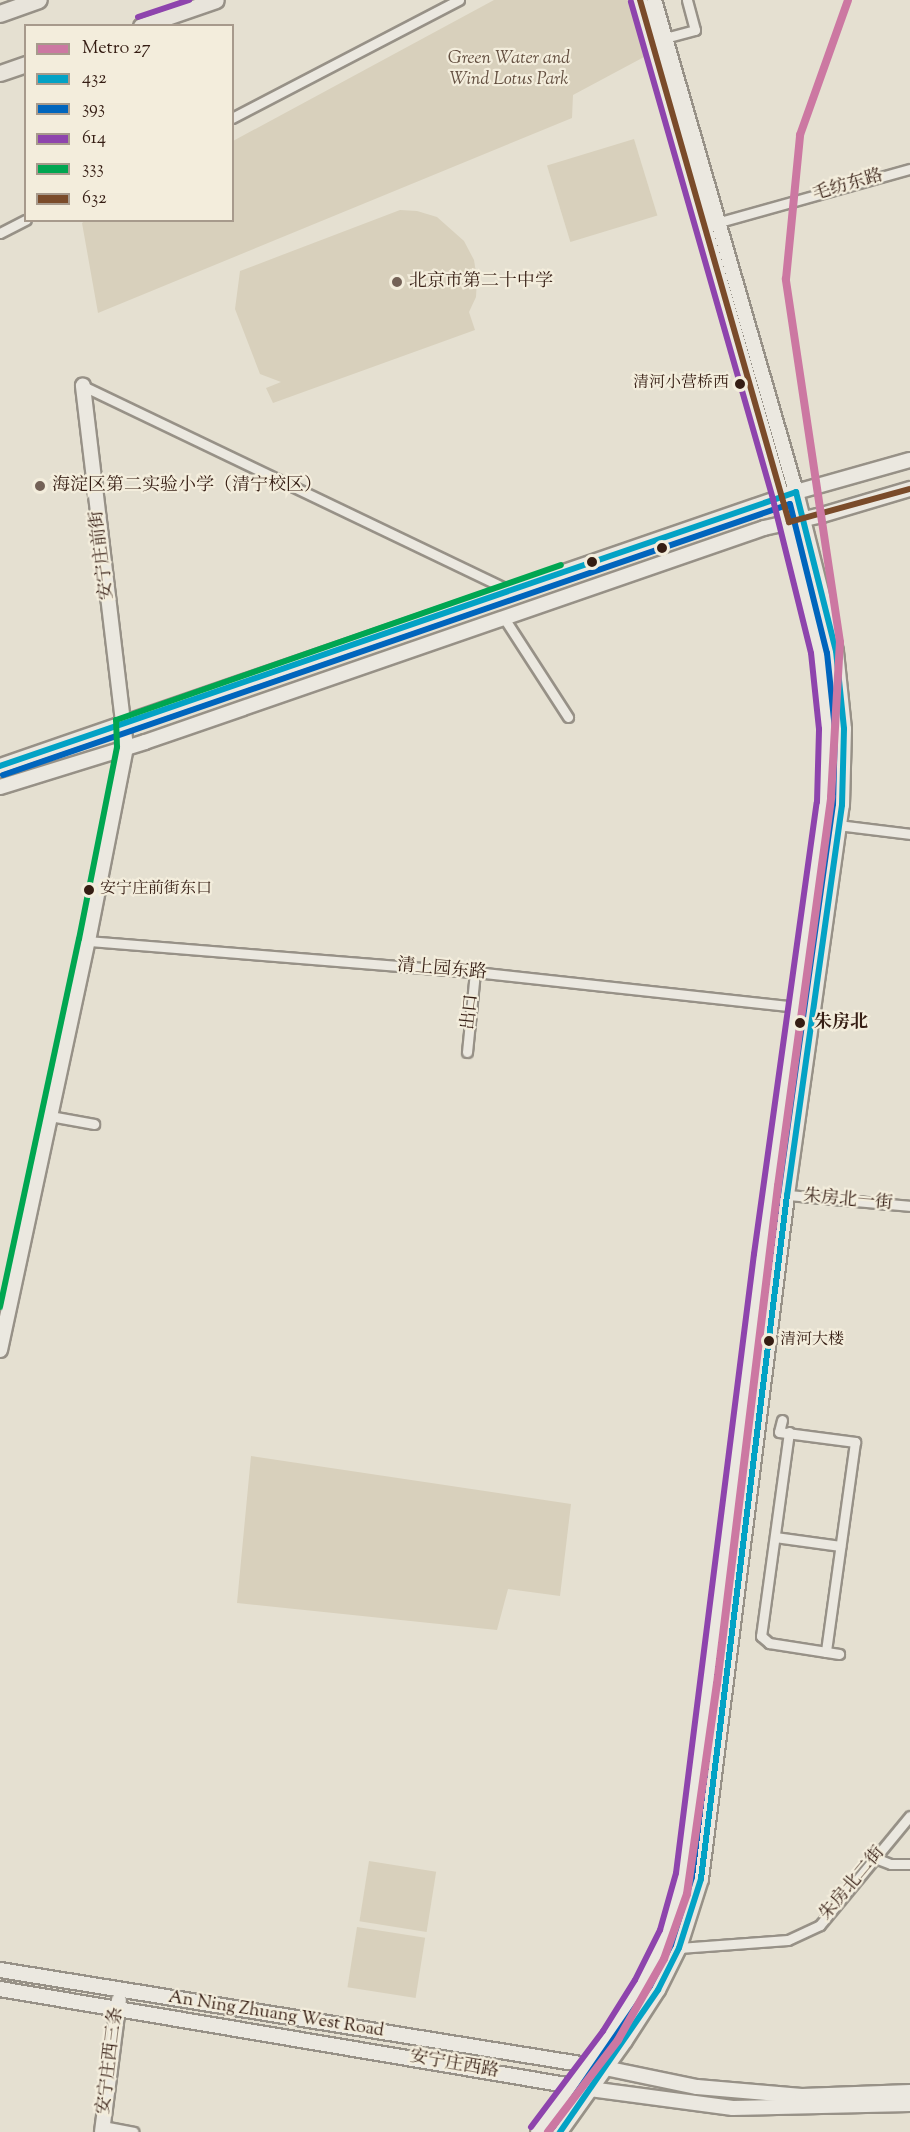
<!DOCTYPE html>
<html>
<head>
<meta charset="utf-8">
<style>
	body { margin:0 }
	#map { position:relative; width:910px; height:2132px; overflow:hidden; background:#e5e0d1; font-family:"Sorts Mill Goudy","Noto Serif SC",serif }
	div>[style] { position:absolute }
	.green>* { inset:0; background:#d8d0bc; transform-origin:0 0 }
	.roads { filter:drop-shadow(2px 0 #979187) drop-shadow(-2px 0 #979187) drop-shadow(0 2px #979187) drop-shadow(0 -2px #979187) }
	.street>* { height:9px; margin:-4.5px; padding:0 4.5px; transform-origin:4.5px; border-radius:4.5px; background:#ebe8e0 }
	.secondary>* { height:14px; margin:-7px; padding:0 7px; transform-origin:7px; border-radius:7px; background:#ebe8e0 }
	.primary>* { height:15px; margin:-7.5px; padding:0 7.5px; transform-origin:7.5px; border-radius:7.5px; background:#e8e4db }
	.highway>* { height:16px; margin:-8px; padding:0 8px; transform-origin:8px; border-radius:8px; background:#e8e4db }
	.bus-1>* { height:6px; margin:-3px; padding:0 3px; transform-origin:3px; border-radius:3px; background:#03a2c5 }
	.bus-2>* { height:6px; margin:-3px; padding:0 3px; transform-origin:3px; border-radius:3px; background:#0065bd }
	.bus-3>* { height:6px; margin:-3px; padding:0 3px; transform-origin:3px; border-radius:3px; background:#8e44ad }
	.bus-4>* { height:6px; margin:-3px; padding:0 3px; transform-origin:3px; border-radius:3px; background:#00a651 }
	.bus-5>* { height:6px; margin:-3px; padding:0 3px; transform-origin:3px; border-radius:3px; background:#7a4b2a }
	.metro-1>* { height:8px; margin:-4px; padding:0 4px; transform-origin:4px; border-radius:4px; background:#cc78a2 }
	.dots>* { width:16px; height:16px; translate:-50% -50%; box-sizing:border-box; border:3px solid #f3eddc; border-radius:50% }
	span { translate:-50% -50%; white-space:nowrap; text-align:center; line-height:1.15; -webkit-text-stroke:4.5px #f3eddc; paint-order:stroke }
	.bus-label { font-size:16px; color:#351d13 }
	.right { translate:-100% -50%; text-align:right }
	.left { translate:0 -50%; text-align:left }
	.park-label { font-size:18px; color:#634f40; font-style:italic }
	.street-label { font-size:18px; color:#351d13 }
	.poi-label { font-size:18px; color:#351d13 }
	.stop-label { font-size:18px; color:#351d13; font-weight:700 }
	.legend { position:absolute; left:24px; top:24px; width:210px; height:198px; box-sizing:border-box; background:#f3eddc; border:2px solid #a79a8c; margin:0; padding:8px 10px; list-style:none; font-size:18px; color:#351d13 }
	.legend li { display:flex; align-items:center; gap:12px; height:30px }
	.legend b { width:30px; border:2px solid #a79a8c }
</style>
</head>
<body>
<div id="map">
	<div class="green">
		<div style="clip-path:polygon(494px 0,629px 0,644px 57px,573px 95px,572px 118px,98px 313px,82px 223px,86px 220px,232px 220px,233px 141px)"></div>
		<div style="left:634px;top:139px;width:80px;height:91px;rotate:73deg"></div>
		<div style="clip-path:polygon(400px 210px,417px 211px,437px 217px,464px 241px,474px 260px,477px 279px,476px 297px,469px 312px,475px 330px,273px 403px,266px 388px,281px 382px,260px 374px,235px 309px,240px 271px)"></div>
		<div style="clip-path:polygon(251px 1456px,571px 1504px,560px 1596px,508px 1589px,497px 1630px,237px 1603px)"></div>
		<div style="left:369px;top:1861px;width:68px;height:61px;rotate:9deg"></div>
		<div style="left:357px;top:1927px;width:69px;height:61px;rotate:9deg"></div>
	</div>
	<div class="roads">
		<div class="street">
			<div style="left:665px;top:38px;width:31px;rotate:-15deg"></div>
			<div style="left:695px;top:30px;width:31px;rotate:-105deg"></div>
			<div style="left:232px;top:118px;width:256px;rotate:-27.5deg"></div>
			<div style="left:716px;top:223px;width:201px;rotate:-15.6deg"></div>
			<div style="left:0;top:233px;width:29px;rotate:-27deg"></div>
			<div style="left:83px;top:386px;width:474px;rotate:25.6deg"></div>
			<div style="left:504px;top:618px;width:118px;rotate:57.1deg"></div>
			<div style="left:838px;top:825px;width:73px;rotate:7.1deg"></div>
			<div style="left:88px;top:941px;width:388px;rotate:4.6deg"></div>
			<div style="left:475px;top:972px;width:322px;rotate:6.2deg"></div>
			<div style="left:467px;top:1052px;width:80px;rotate:-84.3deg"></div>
			<div style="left:50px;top:1116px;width:45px;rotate:10.3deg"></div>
			<div style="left:787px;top:1195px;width:123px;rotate:5.1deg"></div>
			<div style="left:782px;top:1420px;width:12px;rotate:104deg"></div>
			<div style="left:779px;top:1432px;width:77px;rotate:7.5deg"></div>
			<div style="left:855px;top:1442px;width:212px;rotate:97.9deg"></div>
			<div style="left:789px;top:1432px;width:206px;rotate:97.8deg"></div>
			<div style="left:761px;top:1636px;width:11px;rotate:41deg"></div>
			<div style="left:769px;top:1643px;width:71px;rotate:8.9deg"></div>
			<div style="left:775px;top:1537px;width:66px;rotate:7.9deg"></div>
			<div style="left:875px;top:1858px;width:17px;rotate:21deg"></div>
			<div style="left:891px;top:1864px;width:19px"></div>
			<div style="left:679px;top:1948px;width:109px;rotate:-4.2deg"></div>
			<div style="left:788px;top:1940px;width:35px;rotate:-25deg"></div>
			<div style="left:820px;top:1925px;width:141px;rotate:-50.5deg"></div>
			<div style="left:103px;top:2126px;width:31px;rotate:11deg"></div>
		</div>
		<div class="secondary">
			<div style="left:0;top:766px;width:842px;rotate:-18.99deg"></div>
			<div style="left:796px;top:492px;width:118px;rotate:-15.7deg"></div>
			<div style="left:0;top:787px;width:152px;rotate:-17.2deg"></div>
			<div style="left:145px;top:742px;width:655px;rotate:-19.07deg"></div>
			<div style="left:764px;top:528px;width:59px;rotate:-12.6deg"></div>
			<div style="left:822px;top:515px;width:92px;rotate:-16.5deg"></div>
			<div style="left:0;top:1350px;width:418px;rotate:-77.9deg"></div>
			<div style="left:88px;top:941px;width:198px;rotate:-78.9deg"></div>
			<div style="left:126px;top:747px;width:364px;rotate:-96.8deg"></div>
			<div style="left:0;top:1970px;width:613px;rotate:9.2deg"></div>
			<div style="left:605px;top:2068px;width:94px;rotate:11.7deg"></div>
			<div style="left:697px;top:2087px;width:105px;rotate:4.9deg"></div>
			<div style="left:802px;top:2096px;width:108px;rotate:-2.1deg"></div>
			<div style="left:0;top:1989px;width:598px;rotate:9.62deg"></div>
			<div style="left:590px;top:2089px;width:144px;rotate:7.6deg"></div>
			<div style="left:733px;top:2108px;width:177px;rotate:-1.3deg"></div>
			<div style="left:102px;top:2132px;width:133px;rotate:-82.7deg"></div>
			<div style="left:538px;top:2132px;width:120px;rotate:-53.1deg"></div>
			<div style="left:610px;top:2036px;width:62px;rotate:-57.6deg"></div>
			<div style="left:643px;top:1984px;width:57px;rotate:-63.9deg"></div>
			<div style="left:668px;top:1933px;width:60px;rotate:-73.7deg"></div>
			<div style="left:685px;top:1875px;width:183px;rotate:-83.4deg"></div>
			<div style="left:706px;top:1693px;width:442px;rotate:-82.6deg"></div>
			<div style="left:763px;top:1255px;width:456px;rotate:-82.1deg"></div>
			<div style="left:826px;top:803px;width:74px;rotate:-88.5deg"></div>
			<div style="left:828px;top:729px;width:78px;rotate:-95.9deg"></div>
			<div style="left:820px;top:651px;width:159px;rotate:-103.9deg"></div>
			<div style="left:782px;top:497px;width:517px;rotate:-105.95deg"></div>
			<div style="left:560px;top:2132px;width:112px;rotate:-54.5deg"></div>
			<div style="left:625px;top:2041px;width:61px;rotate:-57.1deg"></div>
			<div style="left:658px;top:1990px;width:47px;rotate:-63.4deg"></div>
			<div style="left:679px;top:1948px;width:72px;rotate:-72.3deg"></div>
			<div style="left:701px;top:1879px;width:689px;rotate:-82.83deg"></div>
			<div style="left:787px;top:1195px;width:394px;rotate:-82deg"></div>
			<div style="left:842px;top:805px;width:76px;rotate:-88.5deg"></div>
			<div style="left:844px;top:729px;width:78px;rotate:-95.9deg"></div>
			<div style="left:836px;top:651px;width:164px;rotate:-104.1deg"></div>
			<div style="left:796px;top:492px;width:512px;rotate:-106.1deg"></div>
		</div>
		<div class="primary">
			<div style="left:141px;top:26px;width:79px;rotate:-19.1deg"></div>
			<div style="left:0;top:73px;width:28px;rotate:-19deg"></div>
		</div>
		<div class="highway">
			<div style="left:0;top:14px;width:41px;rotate:-19.7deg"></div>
		</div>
	</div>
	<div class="bus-1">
		<div style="left:0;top:766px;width:842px;rotate:-18.99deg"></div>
		<div style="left:796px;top:492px;width:164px;rotate:75.9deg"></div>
		<div style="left:836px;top:651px;width:78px;rotate:84.1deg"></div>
		<div style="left:844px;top:729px;width:76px;rotate:91.5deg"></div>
		<div style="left:842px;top:805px;width:394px;rotate:98deg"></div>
		<div style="left:787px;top:1195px;width:689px;rotate:97.17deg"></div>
		<div style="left:701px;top:1879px;width:72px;rotate:107.7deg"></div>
		<div style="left:679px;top:1948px;width:47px;rotate:116.6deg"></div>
		<div style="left:658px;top:1990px;width:173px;rotate:124.6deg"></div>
	</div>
	<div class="bus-2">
		<div style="left:3px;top:775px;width:832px;rotate:-19deg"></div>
		<div style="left:790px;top:504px;width:154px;rotate:76.1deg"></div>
		<div style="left:827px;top:653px;width:76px;rotate:84deg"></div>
		<div style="left:835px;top:729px;width:75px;rotate:91.5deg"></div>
		<div style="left:833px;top:804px;width:394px;rotate:98deg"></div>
		<div style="left:778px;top:1194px;width:688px;rotate:97.18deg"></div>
		<div style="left:692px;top:1877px;width:71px;rotate:107.2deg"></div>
		<div style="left:671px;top:1945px;width:46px;rotate:117.1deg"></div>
		<div style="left:650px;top:1986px;width:171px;rotate:124.5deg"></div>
	</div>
	<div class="bus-3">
		<div style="left:138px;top:17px;width:54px;rotate:-18.4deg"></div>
		<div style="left:531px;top:2127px;width:120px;rotate:-53.1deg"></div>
		<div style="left:603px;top:2031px;width:60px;rotate:-57.9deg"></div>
		<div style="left:635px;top:1980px;width:56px;rotate:-63.4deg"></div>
		<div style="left:660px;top:1930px;width:59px;rotate:-74.3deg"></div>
		<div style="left:676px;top:1873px;width:624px;rotate:-82.82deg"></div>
		<div style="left:754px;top:1254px;width:456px;rotate:-82.1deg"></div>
		<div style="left:817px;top:802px;width:73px;rotate:-88.4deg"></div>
		<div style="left:819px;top:729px;width:76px;rotate:-96deg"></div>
		<div style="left:811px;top:653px;width:159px;rotate:-103.9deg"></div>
		<div style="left:773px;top:499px;width:517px;rotate:-105.95deg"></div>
	</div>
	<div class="bus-4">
		<div style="left:0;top:1307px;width:376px;rotate:-77.9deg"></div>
		<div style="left:79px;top:939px;width:196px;rotate:-78.8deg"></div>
		<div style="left:117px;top:747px;width:27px;rotate:-92deg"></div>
		<div style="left:116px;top:720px;width:471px;rotate:-19.2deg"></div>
	</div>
	<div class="bus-5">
		<div style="left:640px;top:0;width:543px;rotate:74.07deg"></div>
		<div style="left:789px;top:522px;width:125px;rotate:-15.3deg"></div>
	</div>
	<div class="metro-1">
		<div style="left:548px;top:2132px;width:116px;rotate:-52.7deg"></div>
		<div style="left:618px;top:2040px;width:93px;rotate:-60.4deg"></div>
		<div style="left:664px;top:1959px;width:69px;rotate:-70.5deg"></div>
		<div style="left:687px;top:1894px;width:212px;rotate:-81.9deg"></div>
		<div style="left:717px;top:1684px;width:502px;rotate:-83.02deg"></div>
		<div style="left:778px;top:1186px;width:393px;rotate:-82.2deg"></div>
		<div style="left:831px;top:797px;width:155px;rotate:-86.7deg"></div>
		<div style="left:840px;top:642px;width:367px;rotate:-98.5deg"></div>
		<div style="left:786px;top:279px;width:145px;rotate:-84.4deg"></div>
		<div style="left:800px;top:135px;width:143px;rotate:-70.4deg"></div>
	</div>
	<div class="dots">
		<div style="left:397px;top:282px;background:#736156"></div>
		<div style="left:740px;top:384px;background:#351d13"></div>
		<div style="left:40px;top:486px;background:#736156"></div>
		<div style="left:662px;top:548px;background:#351d13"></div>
		<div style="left:592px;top:562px;background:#351d13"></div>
		<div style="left:89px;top:890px;background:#351d13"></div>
		<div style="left:800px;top:1023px;background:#351d13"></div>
		<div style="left:769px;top:1341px;background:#351d13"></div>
	</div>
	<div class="bus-label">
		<span class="right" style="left:729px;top:384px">清河小营桥西</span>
		<span class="left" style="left:100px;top:890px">安宁庄前街东口</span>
		<span class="left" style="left:780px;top:1341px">清河大楼</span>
	</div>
	<div class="park-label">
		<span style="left:509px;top:70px">Green Water and<br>Wind Lotus Park</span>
	</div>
	<div class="street-label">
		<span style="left:848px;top:186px;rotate:-16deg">毛纺东路</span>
		<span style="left:103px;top:555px;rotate:-97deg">安宁庄前街</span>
		<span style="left:442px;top:970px;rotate:5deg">清上园东路</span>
		<span style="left:471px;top:1012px;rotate:-84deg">出口</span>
		<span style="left:848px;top:1201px;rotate:5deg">朱房北一街</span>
		<span style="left:853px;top:1884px;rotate:-50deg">朱房北二街</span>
		<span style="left:276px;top:2015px;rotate:9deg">An Ning Zhuang West Road</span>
		<span style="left:111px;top:2061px;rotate:-83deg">安宁庄西三条</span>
		<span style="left:454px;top:2065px;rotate:10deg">安宁庄西路</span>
	</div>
	<div class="poi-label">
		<span class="left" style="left:409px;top:282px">北京市第二十中学</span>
		<span class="left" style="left:52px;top:486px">海淀区第二实验小学（清宁校区）</span>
	</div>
	<div class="stop-label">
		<span class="left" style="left:814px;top:1023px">朱房北</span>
	</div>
	<ul class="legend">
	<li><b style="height:8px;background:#cc78a2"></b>Metro 27</li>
	<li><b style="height:8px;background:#03a2c5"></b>432</li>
	<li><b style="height:8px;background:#0065bd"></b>393</li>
	<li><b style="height:8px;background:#8e44ad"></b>614</li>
	<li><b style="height:8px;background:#00a651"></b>333</li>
	<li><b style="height:8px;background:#7a4b2a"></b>632</li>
	</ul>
</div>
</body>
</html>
